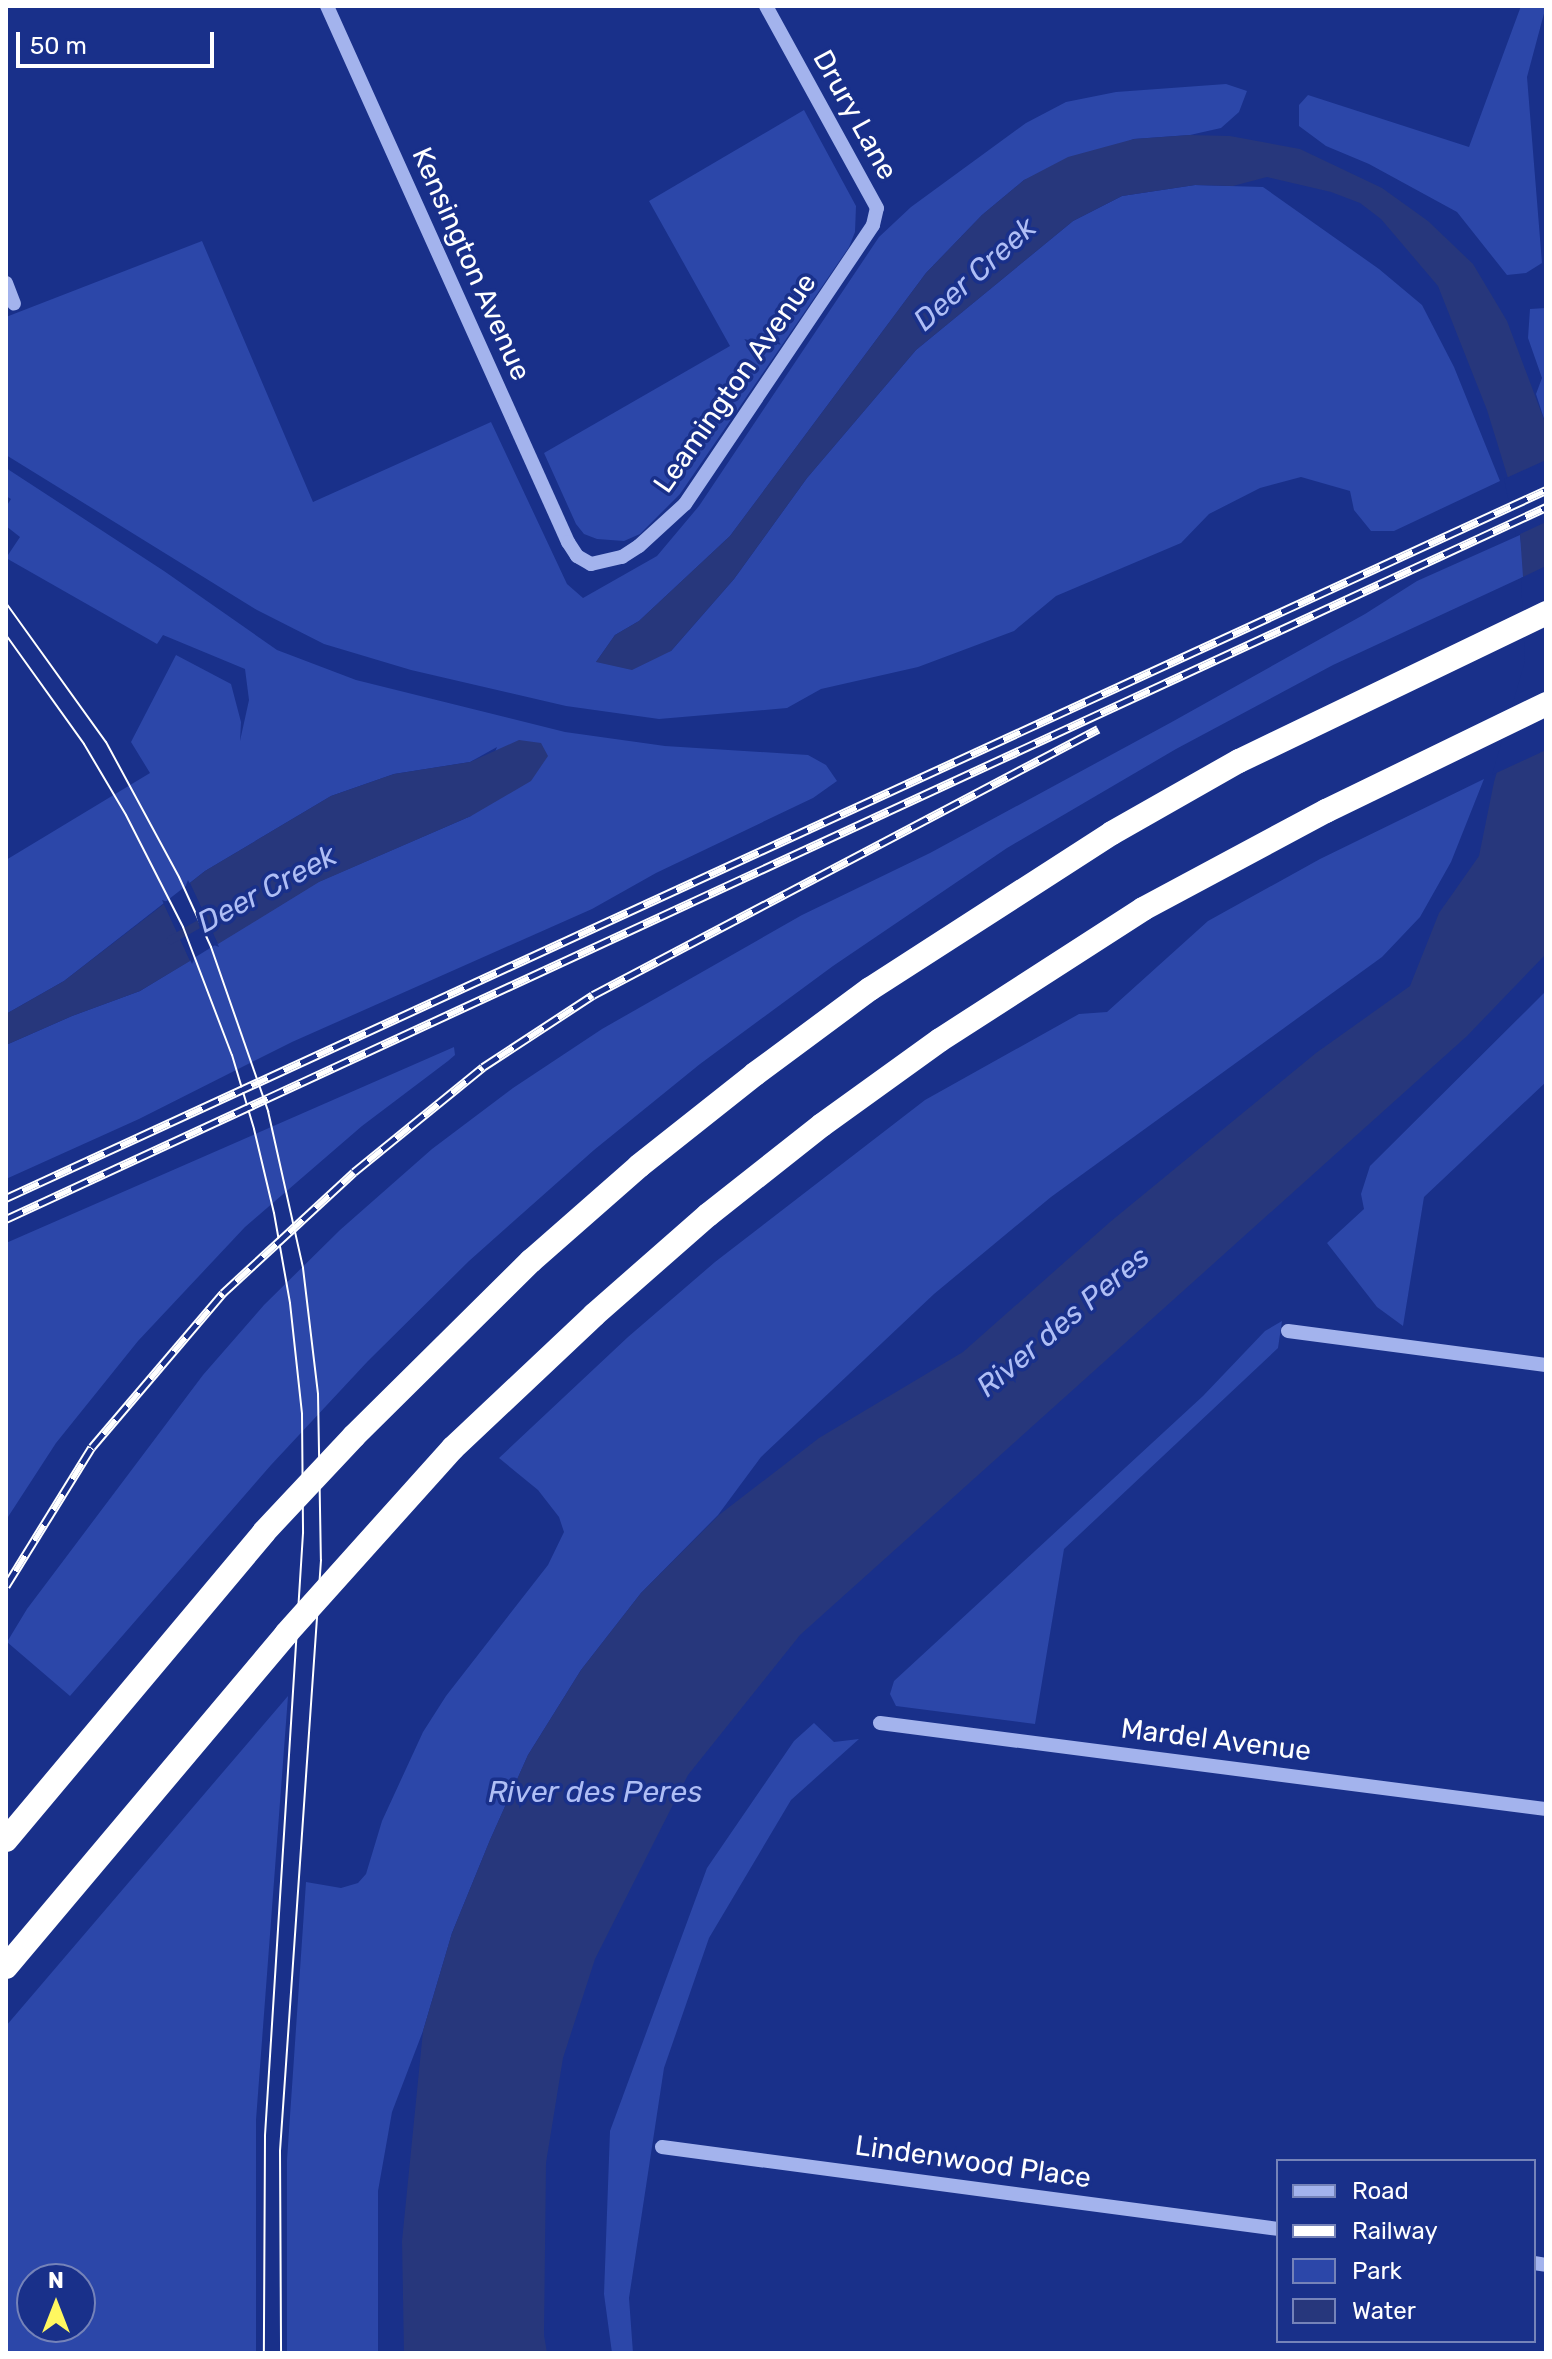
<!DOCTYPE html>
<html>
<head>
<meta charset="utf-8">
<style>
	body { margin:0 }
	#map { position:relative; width:1552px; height:2359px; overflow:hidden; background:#19308a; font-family:Rubik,sans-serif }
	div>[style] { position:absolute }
	.green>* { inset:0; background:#2c47a9 }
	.water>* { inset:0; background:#27377c }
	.pier>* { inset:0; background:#19308a }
	.stream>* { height:8px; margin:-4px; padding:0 4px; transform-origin:4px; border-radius:4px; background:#27377c }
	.minor>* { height:14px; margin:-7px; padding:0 7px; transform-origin:7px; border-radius:7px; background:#a3b3ed }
	.highway>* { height:24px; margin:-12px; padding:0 12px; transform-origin:12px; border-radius:12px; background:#fff }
	.tram>* { height:2px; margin:-1px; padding:0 1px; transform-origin:1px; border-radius:1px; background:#fff }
	.rail>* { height:9px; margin-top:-4.5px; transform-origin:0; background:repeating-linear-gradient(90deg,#19308a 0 18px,#fff 0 36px); box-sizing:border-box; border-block:2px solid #fff }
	span { translate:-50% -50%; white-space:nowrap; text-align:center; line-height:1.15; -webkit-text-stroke:7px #19308a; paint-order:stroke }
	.street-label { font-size:28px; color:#fff }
	.water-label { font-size:30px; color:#afbef5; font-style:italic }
	.frame { position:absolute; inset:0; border:8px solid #fff; pointer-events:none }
	.legend { position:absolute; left:1276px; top:2159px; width:260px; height:184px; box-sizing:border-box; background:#19308a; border:2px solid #7583b9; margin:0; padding:10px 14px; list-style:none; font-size:24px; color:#fff }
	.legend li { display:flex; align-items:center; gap:16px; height:40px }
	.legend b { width:40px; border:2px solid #7583b9 }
	.north { position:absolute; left:16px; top:2263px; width:80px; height:80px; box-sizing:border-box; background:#19308a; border:2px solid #7583b9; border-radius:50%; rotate:0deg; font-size:22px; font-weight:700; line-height:32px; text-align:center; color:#fff }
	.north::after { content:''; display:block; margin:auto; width:28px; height:36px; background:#fff760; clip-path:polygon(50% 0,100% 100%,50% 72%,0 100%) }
	.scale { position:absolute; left:16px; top:32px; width:198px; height:36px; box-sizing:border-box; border:4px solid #fff; border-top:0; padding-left:10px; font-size:24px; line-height:28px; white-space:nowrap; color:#fff; -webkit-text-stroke:6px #19308a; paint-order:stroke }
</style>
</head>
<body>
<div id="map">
	<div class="green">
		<div style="clip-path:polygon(1521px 6px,1546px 6px,1527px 77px,1542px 263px,1526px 273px,1507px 275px,1457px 212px,1369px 164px,1326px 146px,1299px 126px,1299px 105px,1308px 95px,1469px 147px)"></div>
		<div style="clip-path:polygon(1226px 84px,1247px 91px,1239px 112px,1221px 128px,1190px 135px,1134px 139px,1024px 180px,982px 215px,926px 273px,730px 536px,639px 621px,615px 635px,596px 662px,671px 651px,734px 579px,807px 478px,916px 350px,1073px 221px,1122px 196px,1195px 185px,1263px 187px,1379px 269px,1422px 305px,1454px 367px,1500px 481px,1394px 531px,1371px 531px,1354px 510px,1350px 491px,1301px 477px,1260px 488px,1209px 514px,1181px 543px,1056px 596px,1014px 631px,918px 667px,821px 689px,787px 708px,659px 719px,566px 706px,411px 670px,324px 644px,257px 610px,6px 455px,6px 317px,202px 241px,313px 502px,491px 422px,567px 584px,583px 598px,657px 556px,699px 506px,879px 237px,911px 207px,1026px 123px,1066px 102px,1116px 92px)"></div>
		<div style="clip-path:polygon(804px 110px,856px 206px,855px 232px,849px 247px,680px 494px,640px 534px,624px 541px,597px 539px,584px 534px,576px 524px,544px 453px,730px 346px,649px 201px)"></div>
		<div style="clip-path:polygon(1546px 308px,1546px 425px,1536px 394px,1542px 378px,1528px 338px,1530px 309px)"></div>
		<div style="clip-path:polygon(6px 468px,164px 571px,277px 650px,356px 680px,565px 732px,665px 746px,808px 755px,826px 765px,837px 781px,813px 798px,656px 873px,592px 909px,292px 1042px,139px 1119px,6px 1179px,6px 1045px,72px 1016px,140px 991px,318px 882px,471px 816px,497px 747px,470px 762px,394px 774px,331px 796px,205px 871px,64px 981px,6px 1014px,6px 860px,150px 773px,131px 742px,176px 655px,231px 684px,241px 722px,240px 741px,249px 700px,245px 669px,163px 635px,157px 644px,6px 558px,20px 537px,6px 526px,6px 507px,11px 499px,6px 496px)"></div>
		<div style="clip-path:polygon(1520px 535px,1525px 576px,1333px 665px,1176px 749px,1007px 848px,833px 966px,700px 1064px,594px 1150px,469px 1261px,368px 1361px,271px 1465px,70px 1696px,7px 1642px,27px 1609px,203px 1375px,264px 1305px,340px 1230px,432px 1149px,513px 1088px,602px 1029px,802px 915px,930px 853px,1170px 723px,1365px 614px,1417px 581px)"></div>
		<div style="clip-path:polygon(1484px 779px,1451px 862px,1420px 917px,1382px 957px,1051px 1197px,934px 1294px,761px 1457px,718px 1515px,641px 1593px,581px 1670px,528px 1755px,490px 1840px,452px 1933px,423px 2031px,392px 2112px,378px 2191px,378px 2353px,287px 2353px,287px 2160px,306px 1882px,341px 1888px,358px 1883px,366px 1874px,382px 1821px,423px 1732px,446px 1696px,548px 1565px,564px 1532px,559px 1517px,538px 1490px,499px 1458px,628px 1337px,715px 1262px,925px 1100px,1079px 1014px,1107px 1012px,1208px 921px,1320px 859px)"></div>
		<div style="clip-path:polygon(1546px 991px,1546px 1082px,1424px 1197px,1403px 1326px,1377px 1307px,1327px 1243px,1364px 1209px,1361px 1194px,1370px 1166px)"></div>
		<div style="clip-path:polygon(454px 1047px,455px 1055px,448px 1061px,362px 1126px,245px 1227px,138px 1341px,56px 1443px,6px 1520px,6px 1243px)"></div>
		<div style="clip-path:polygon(1282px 1321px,1278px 1348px,1064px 1549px,1035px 1724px,896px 1706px,890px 1694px,894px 1681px,1203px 1396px,1265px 1331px)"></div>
		<div style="clip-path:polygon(evenodd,288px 1696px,256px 2120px,256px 2353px,6px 2353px,6px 2026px,288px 1696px,32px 2279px,80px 2279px,80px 2327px,32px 2327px,32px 2279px)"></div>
		<div style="clip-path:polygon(814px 1723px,834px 1742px,859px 1739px,791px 1800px,709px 1938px,664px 2068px,629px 2298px,633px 2353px,612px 2353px,604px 2294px,610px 2131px,707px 1868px,794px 1741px)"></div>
	</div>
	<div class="water">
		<div style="clip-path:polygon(1190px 135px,1230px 136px,1300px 149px,1382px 188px,1428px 221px,1473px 264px,1507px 321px,1546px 425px,1546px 954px,1467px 1036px,800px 1635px,688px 1775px,595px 1959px,563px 2058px,546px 2163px,544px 2335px,547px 2353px,404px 2353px,402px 2241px,423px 2031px,452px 1933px,490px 1840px,528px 1755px,581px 1670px,641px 1593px,719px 1515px,819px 1438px,963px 1352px,1110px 1222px,1316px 1053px,1410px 986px,1439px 913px,1479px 856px,1494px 782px,1529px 662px,1520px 534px,1508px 478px,1487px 410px,1438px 286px,1381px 219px,1360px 203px,1331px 192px,1267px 177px,1233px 186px,1195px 185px,1122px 196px,1073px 221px,916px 350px,807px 478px,734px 579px,671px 651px,632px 670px,596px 662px,615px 635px,639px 621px,730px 536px,926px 273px,982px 215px,1024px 180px,1068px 157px,1134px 139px)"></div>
		<div style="clip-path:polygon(519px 740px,541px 743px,548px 756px,531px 781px,471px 816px,319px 882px,218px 944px,190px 883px,205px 871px,331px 796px,394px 774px,470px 762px)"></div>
		<div style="clip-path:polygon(164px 904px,190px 961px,140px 991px,72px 1016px,6px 1045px,6px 1014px,64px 981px)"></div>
	</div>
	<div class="pier">
		<div style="clip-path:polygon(1546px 460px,1546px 522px,1516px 536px,1504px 479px)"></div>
		<div style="clip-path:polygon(1546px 566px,1546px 750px,1492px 775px,1525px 661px,1521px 578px)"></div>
		<div style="clip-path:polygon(188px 880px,200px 905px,219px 947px,214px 945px,186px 885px)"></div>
		<div style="clip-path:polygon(162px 900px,168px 902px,194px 960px,192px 964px)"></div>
	</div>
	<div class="stream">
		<div style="left:171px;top:940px;width:51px;rotate:-29.6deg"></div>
	</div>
	<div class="minor">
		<div style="left:327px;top:6px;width:588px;rotate:65.79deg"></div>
		<div style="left:568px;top:542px;width:17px;rotate:57deg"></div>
		<div style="left:577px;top:556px;width:16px;rotate:30deg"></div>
		<div style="left:591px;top:564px;width:32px;rotate:-13deg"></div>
		<div style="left:622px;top:557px;width:20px;rotate:-33deg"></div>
		<div style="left:639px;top:546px;width:62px;rotate:-42.4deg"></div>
		<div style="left:685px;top:504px;width:336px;rotate:-56deg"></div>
		<div style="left:873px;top:225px;width:17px;rotate:-77deg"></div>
		<div style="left:877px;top:208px;width:230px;rotate:-118.8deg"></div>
		<div style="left:6px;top:283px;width:22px;rotate:69deg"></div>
		<div style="left:1288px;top:1331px;width:260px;rotate:7.5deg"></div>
		<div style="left:880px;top:1723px;width:672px;rotate:7.36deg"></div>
		<div style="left:662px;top:2147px;width:621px;rotate:7.58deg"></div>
		<div style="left:1534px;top:2263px;width:12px;rotate:9deg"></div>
	</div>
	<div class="highway">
		<div style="left:6px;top:1840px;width:402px;rotate:-50deg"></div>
		<div style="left:264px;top:1532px;width:132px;rotate:-46.8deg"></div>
		<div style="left:354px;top:1436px;width:249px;rotate:-44.7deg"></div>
		<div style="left:531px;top:1261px;width:144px;rotate:-41.3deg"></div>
		<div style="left:639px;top:1166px;width:148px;rotate:-38.4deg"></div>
		<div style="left:755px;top:1074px;width:143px;rotate:-36.5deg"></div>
		<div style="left:870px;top:989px;width:288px;rotate:-32.8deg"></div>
		<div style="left:1112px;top:833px;width:146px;rotate:-29.6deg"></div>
		<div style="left:1239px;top:761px;width:341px;rotate:-25.7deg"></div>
		<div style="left:6px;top:1967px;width:435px;rotate:-49.9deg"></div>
		<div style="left:286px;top:1634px;width:250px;rotate:-48.1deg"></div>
		<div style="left:453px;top:1448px;width:194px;rotate:-43.3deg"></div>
		<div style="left:594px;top:1315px;width:152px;rotate:-41.3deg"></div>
		<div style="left:708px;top:1215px;width:145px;rotate:-38.3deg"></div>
		<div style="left:822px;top:1125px;width:145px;rotate:-35.8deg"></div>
		<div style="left:940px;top:1040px;width:242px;rotate:-32.8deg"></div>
		<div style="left:1143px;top:909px;width:208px;rotate:-28.2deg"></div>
		<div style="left:1326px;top:811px;width:245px;rotate:-25.9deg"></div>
	</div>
	<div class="tram">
		<div style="left:6px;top:603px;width:171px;rotate:54.3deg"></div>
		<div style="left:106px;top:742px;width:153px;rotate:61.6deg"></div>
		<div style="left:179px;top:877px;width:77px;rotate:65.4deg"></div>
		<div style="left:211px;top:947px;width:174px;rotate:70.8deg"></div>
		<div style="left:268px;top:1111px;width:161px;rotate:77.4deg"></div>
		<div style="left:303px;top:1268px;width:127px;rotate:83.2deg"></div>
		<div style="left:318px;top:1394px;width:166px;rotate:89deg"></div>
		<div style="left:321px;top:1560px;width:592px;rotate:93.97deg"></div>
		<div style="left:280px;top:2151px;width:202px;rotate:89.7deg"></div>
		<div style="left:6px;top:635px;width:134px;rotate:54.4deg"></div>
		<div style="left:84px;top:744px;width:82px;rotate:59.4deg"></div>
		<div style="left:126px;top:815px;width:126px;rotate:63deg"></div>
		<div style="left:183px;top:927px;width:137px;rotate:69.1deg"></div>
		<div style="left:232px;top:1055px;width:77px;rotate:73.4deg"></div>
		<div style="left:254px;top:1129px;width:86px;rotate:76.6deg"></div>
		<div style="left:274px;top:1213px;width:91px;rotate:79.9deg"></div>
		<div style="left:290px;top:1303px;width:112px;rotate:83.8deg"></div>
		<div style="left:302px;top:1414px;width:119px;rotate:89.5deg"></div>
		<div style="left:303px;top:1533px;width:604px;rotate:93.61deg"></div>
		<div style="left:265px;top:2136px;width:217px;rotate:90.3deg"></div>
	</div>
	<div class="rail">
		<div style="left:6px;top:1198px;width:1695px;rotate:-24.69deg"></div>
		<div style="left:6px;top:1219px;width:1697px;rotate:-24.81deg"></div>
		<div style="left:6px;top:1586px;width:163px;rotate:-58.3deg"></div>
		<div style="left:92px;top:1447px;width:202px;rotate:-49.6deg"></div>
		<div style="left:223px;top:1293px;width:178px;rotate:-42.7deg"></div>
		<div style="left:354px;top:1172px;width:166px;rotate:-39.1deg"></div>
		<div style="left:483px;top:1067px;width:131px;rotate:-33.2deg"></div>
		<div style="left:593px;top:995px;width:571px;rotate:-27.78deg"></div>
	</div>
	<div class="street-label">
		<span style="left:855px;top:115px;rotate:61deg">Drury Lane</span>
		<span style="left:471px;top:264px;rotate:66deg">Kensington Avenue</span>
		<span style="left:735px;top:383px;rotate:-55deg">Leamington Avenue</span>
		<span style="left:1216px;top:1740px;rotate:7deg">Mardel Avenue</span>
		<span style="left:973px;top:2162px;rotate:8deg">Lindenwood Place</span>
	</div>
	<div class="water-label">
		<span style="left:975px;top:274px;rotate:-42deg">Deer Creek</span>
		<span style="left:267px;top:889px;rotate:-28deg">Deer Creek</span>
		<span style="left:1063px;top:1322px;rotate:-40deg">River des Peres</span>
		<span style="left:595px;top:1792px">River des Peres</span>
	</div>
	<div class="frame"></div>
	<ul class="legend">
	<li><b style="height:10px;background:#a3b3ed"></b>Road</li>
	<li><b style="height:10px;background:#fff"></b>Railway</li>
	<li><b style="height:22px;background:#2c47a9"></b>Park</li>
	<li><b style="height:22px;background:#27377c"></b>Water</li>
	</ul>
	<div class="north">N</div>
	<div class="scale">50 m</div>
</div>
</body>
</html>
